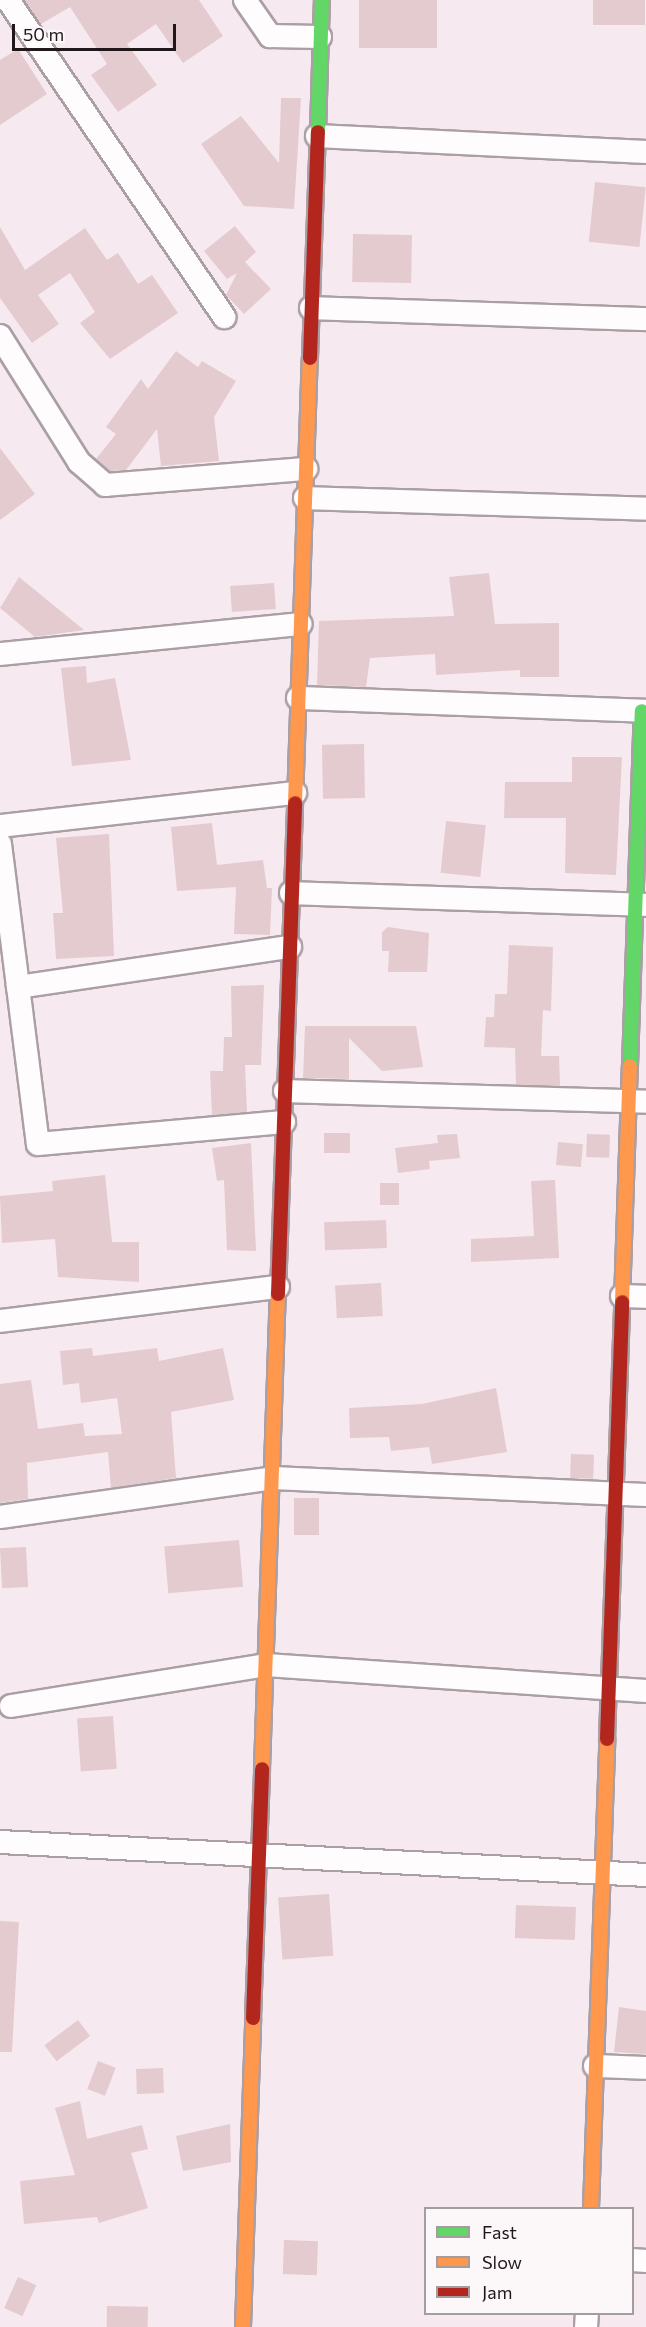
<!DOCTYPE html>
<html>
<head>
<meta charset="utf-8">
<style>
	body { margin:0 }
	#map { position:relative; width:646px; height:2327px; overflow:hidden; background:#f7e9f0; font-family:Commissioner,sans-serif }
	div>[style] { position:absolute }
	.building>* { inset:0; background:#e4cbcf; transform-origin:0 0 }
	.roads { filter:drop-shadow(2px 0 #aa9fa5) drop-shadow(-2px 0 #aa9fa5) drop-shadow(0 2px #aa9fa5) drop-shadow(0 -2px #aa9fa5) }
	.street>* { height:22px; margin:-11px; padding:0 11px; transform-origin:11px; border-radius:11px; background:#fefcfd }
	.fast>* { height:14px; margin:-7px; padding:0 7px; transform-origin:7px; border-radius:7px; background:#63d668 }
	.slow>* { height:14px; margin:-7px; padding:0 7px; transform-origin:7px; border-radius:7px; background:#ff974d }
	.jam>* { height:14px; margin:-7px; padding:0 7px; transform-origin:7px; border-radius:7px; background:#b3261e }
	span { translate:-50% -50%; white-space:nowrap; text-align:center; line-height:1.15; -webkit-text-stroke:5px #fcf7f9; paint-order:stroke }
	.legend { position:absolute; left:424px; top:2207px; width:210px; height:108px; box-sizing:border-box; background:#fcf7f9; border:2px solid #a49da0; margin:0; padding:8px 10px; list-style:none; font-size:18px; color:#20171b }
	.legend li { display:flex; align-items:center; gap:12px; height:30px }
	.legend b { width:30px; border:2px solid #a49da0 }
	.scale { position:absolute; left:12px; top:24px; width:164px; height:27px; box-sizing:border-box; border:3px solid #20171b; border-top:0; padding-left:8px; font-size:18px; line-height:21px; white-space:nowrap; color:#20171b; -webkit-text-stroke:4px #fcf7f9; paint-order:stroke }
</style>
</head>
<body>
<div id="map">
	<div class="building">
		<div style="clip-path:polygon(24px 0,199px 0,223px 36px,183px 63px,156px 24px,127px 44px,157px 85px,118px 112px,91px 75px,107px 64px,70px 7px,41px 24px)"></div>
		<div style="left:359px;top:0;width:78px;height:48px"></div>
		<div style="left:593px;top:0;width:52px;height:25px"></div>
		<div style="clip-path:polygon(18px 49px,47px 94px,0 125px,0 60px)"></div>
		<div style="clip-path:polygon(281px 98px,301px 98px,294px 209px,244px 206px,201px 144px,241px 116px,279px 163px)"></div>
		<div style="left:595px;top:182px;width:51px;height:60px;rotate:6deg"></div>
		<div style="clip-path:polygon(235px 226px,256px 252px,245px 262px,271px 289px,244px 314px,226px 295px,237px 273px,227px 279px,204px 251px)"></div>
		<div style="clip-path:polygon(0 227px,25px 270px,85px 228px,107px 260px,118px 253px,138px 284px,152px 275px,178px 313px,110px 359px,80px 323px,95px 312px,70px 273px,38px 295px,59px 324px,32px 343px,0 298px)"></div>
		<div style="left:353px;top:234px;width:59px;height:48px;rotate:1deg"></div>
		<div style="clip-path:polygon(176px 351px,198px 367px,202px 361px,236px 381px,214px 417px,219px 461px,161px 466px,157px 429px,126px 470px,110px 471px,96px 459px,116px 434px,106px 427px,141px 379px,148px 389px)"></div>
		<div style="clip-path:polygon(0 448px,35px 494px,0 520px)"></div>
		<div style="clip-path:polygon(489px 573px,495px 624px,559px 623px,559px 677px,520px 677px,520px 670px,436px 675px,435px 654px,370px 658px,366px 687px,317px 685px,319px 621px,454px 616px,449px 577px)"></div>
		<div style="clip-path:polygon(19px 577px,84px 630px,35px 637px,0 608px)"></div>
		<div style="left:274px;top:583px;width:26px;height:44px;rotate:86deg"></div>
		<div style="clip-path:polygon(86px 666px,87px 683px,115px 678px,131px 760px,72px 766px,61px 668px)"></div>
		<div style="left:364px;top:744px;width:54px;height:42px;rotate:89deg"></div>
		<div style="clip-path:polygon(572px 757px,622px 757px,616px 875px,565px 873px,566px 818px,504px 818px,505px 782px,572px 782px)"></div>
		<div style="left:446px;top:821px;width:40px;height:52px;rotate:6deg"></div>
		<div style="clip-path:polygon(212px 823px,217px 865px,263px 860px,267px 888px,272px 888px,270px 935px,234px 934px,236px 887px,177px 891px,171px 827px)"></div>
		<div style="clip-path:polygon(109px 834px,114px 956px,56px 959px,53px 913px,63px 913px,56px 838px)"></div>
		<div style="clip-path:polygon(388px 927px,429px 933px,427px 972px,388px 972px,389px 951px,382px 951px,382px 932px)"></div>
		<div style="clip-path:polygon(509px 945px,553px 947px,551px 1011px,543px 1010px,541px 1056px,559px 1056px,560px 1086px,516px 1085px,515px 1048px,484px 1047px,486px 1017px,494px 1017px,495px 994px,507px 994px)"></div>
		<div style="clip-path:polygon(264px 985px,261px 1065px,245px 1065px,247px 1112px,212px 1115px,210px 1071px,223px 1071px,224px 1037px,232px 1037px,231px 986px)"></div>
		<div style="clip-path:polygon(305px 1026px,416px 1026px,423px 1067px,382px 1071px,349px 1038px,349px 1079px,303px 1078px)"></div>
		<div style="left:324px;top:1133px;width:26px;height:20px"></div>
		<div style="clip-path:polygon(457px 1134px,460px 1158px,429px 1161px,430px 1169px,398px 1173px,395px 1148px,438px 1143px,437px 1135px)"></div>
		<div style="left:587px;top:1134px;width:23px;height:23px;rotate:2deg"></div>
		<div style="left:558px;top:1142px;width:25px;height:23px;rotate:5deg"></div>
		<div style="clip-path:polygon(251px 1143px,256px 1251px,227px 1250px,224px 1180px,217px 1181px,212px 1148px)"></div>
		<div style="clip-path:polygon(105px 1175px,112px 1242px,139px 1242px,139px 1282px,58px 1277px,55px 1239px,2px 1243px,0 1196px,53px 1191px,52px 1181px)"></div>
		<div style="clip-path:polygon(555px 1180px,559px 1258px,471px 1262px,471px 1239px,534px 1236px,531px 1181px)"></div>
		<div style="left:380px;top:1183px;width:19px;height:22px"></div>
		<div style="left:386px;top:1220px;width:28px;height:62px;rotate:88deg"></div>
		<div style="left:381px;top:1283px;width:33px;height:46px;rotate:87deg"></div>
		<div style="clip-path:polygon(92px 1348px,93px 1356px,157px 1348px,159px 1361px,223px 1348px,234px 1400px,171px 1412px,176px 1478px,111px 1488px,108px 1452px,27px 1463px,28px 1499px,0 1503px,0 1384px,31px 1380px,38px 1429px,83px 1423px,85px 1436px,122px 1434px,117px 1398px,81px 1403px,79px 1383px,63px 1385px,60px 1351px)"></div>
		<div style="clip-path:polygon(496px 1388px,507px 1452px,432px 1464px,429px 1447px,391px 1451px,389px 1437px,350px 1438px,349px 1408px,422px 1404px)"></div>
		<div style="left:571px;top:1454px;width:23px;height:24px;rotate:2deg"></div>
		<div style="left:294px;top:1498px;width:25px;height:37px"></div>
		<div style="left:239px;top:1540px;width:47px;height:75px;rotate:85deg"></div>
		<div style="left:26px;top:1547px;width:40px;height:26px;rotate:87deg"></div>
		<div style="left:113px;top:1716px;width:53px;height:36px;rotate:86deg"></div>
		<div style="left:329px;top:1894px;width:62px;height:51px;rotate:86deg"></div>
		<div style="left:516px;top:1905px;width:60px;height:33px;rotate:2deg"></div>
		<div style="clip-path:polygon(0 1921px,19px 1922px,12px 2052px,0 2052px)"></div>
		<div style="clip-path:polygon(619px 2007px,646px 2011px,646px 2054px,614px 2052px)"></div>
		<div style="left:78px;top:2020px;width:20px;height:42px;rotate:53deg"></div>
		<div style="left:98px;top:2061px;width:19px;height:30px;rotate:21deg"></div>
		<div style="left:163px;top:2068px;width:25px;height:27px;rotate:88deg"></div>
		<div style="clip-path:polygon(80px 2101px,87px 2139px,142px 2125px,148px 2149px,131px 2153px,148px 2208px,99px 2223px,97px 2217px,24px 2224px,20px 2181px,75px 2175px,55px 2108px)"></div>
		<div style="clip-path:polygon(230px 2124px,231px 2162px,183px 2171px,176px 2136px)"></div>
		<div style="left:284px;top:2240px;width:34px;height:34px;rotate:2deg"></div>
		<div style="left:18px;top:2277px;width:20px;height:34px;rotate:24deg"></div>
		<div style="left:107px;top:2306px;width:41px;height:21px;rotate:1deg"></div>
	</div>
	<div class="roads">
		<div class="street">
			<div style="left:8px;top:0;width:384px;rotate:55.7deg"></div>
			<div style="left:245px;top:0;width:44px;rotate:55.2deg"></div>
			<div style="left:270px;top:36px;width:50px;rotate:1.1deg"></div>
			<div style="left:317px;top:136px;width:329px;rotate:2.8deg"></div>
			<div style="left:311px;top:308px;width:335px;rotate:1.9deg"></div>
			<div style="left:0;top:336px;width:149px;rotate:57.9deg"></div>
			<div style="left:79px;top:462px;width:35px;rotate:41deg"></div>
			<div style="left:105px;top:485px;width:202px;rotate:-4.6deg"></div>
			<div style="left:305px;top:498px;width:341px;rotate:1.8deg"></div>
			<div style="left:0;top:654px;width:302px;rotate:-5.7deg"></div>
			<div style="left:298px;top:698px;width:348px;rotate:2.1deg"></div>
			<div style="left:0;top:826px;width:297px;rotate:-6.4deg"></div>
			<div style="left:0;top:844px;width:302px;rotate:82.8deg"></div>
			<div style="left:38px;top:1144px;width:247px;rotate:-5.1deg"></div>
			<div style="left:291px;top:893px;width:355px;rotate:1.9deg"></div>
			<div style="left:18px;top:987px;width:275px;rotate:-8.4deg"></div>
			<div style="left:285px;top:1091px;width:361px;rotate:1.7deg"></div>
			<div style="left:622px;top:1296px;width:24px;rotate:2deg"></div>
			<div style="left:0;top:1321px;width:280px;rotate:-7deg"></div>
			<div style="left:0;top:1517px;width:276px;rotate:-8.1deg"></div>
			<div style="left:273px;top:1478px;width:373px;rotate:2.6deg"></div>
			<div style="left:11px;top:1706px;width:258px;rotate:-9.1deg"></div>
			<div style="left:266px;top:1665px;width:381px;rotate:3.9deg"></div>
			<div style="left:0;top:1842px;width:647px;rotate:2.92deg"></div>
			<div style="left:595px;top:2066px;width:51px;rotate:2.2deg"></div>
			<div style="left:632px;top:2260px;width:14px;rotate:4deg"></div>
			<div style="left:586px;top:2327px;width:13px;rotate:-86deg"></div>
		</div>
		<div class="fast">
			<div style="left:318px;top:132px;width:132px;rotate:-88.3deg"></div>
			<div style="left:630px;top:1066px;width:355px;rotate:-88.1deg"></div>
		</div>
		<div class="slow">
			<div style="left:295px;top:803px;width:445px;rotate:-88.1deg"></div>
			<div style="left:622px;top:1302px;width:236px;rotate:-88.1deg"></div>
			<div style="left:262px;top:1769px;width:475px;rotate:-88.1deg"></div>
			<div style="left:591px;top:2208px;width:469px;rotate:-88deg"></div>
			<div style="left:243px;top:2327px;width:309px;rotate:-88.1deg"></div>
		</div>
		<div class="jam">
			<div style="left:310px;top:358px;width:226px;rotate:-88deg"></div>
			<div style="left:278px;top:1294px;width:491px;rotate:-88deg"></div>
			<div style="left:607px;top:1739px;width:437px;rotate:-88deg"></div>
			<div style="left:253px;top:2018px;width:249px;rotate:-87.9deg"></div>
		</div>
	</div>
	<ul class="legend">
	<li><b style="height:8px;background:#63d668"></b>Fast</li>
	<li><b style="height:8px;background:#ff974d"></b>Slow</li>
	<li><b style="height:8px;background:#b3261e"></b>Jam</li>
	</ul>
	<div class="scale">50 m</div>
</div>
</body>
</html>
